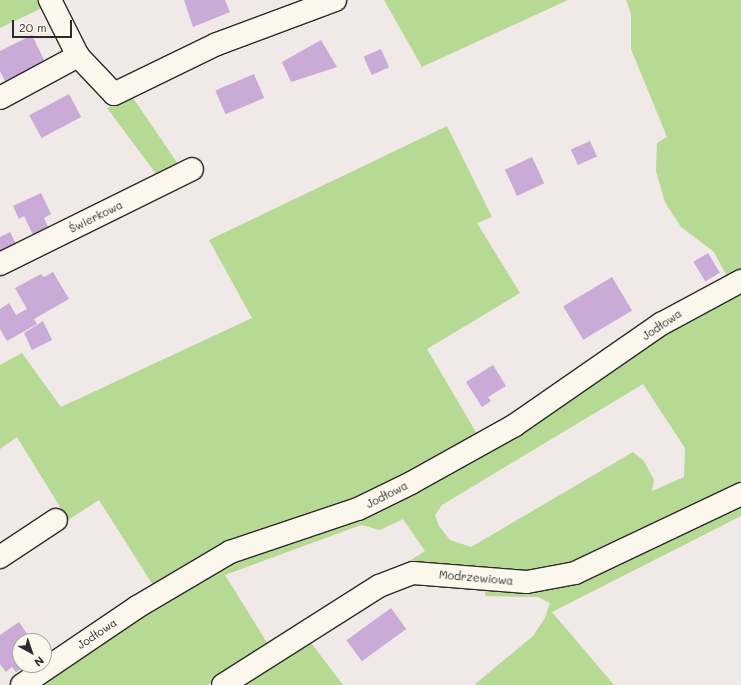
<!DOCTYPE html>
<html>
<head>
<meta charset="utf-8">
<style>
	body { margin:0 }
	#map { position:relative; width:741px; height:685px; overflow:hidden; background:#f1e8e8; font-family:Mali,sans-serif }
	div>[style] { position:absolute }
	.green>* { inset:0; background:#b6d993 }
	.building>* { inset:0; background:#caabd7; transform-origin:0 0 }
	.roads { filter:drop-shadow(1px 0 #2b2b2b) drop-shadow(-1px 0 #2b2b2b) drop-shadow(0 1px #2b2b2b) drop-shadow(0 -1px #2b2b2b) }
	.minor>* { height:22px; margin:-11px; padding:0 11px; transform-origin:11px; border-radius:11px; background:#fbf7ec }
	span { translate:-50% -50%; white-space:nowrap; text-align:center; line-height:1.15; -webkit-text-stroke:4px #fbf7ec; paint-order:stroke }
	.street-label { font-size:11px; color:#2b2b2b }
	.north { position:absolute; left:12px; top:633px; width:40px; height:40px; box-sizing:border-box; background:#fbf7ec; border:1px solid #a8a59f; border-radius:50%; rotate:140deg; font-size:11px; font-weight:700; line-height:16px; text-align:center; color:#2b2b2b }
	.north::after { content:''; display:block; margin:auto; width:14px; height:18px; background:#2b2b2b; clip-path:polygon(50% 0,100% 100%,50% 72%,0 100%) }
	.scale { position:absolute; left:12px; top:20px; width:60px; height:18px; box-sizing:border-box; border:2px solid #2b2b2b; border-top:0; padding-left:5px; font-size:12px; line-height:14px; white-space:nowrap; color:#2b2b2b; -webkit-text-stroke:3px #fbf7ec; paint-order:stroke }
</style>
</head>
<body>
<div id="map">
	<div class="green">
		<div style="clip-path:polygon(0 0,40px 0,44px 7px,0 28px)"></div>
		<div style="clip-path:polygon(384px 0,568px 0,422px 67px)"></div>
		<div style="clip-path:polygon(626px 0,741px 0,741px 276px,730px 282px,714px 252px,681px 227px,665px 202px,656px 171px,657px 143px,667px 137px,631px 49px,631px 14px)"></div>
		<div style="clip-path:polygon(131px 95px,178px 164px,157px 175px,107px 108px)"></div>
		<div style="clip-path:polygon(447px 126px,492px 217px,477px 223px,520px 293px,427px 349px,480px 439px,378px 495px,156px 590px,99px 500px,68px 520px,17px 437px,0 449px,0 365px,22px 353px,61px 407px,252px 318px,209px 240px)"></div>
		<div style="clip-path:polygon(evenodd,741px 287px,741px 486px,553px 572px,386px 576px,425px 551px,403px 519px,380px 530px,361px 525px,225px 575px,271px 649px,207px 685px,31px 685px,222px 562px,320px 528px,741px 287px,643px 384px,685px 448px,684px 477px,652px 491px,654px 480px,644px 461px,633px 452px,471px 547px,450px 540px,439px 526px,435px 515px,442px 505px,643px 384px)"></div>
		<div style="clip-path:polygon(741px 501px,741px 516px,552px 612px,614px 685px,474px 685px,533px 636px,545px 618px,550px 603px,538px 597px,486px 596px,483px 584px,524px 587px)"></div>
		<div style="clip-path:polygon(309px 640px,343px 685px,237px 685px)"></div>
	</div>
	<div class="building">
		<div style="clip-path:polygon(184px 0,225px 0,230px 12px,193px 27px)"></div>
		<div style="clip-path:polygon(32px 35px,45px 62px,5px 81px,0 71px,0 51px)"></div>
		<div style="clip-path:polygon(321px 40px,337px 67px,291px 82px,282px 62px)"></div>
		<div style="left:381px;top:49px;width:20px;height:19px;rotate:66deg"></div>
		<div style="left:254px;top:74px;width:26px;height:42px;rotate:67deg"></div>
		<div style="left:69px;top:94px;width:26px;height:45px;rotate:62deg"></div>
		<div style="left:590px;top:141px;width:17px;height:21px;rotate:66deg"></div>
		<div style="left:532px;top:157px;width:29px;height:30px;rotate:65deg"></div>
		<div style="clip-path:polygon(41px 193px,51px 214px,44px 218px,50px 231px,35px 239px,24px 216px,19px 219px,13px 206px)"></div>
		<div style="clip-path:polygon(10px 232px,17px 246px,0 255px,0 237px)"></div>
		<div style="left:708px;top:253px;width:23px;height:17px;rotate:59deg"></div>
		<div style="clip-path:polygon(53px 272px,69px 299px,34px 319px,37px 324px,7px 341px,0 329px,0 309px,9px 303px,16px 315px,27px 309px,15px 288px,41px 274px,44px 277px)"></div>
		<div style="left:612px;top:277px;width:39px;height:57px;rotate:59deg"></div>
		<div style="clip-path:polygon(43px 321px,52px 340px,32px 350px,24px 333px)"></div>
		<div style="clip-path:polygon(493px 365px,506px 386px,488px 397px,491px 401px,482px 407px,466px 382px)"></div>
		<div style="left:391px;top:608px;width:26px;height:55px;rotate:54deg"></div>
		<div style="clip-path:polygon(19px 622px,32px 641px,20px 641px,20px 665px,27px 665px,16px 672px,12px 667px,6px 672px,0 664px,0 635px)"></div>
	</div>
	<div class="roads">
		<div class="minor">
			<div style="left:78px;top:56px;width:52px;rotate:46.5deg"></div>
			<div style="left:114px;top:94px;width:114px;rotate:-25.9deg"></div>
			<div style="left:217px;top:44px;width:126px;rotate:-20.4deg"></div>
			<div style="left:0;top:98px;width:89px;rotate:-28.3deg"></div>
			<div style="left:78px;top:56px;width:63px;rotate:-116.6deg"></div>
			<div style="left:0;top:264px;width:214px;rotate:-26.3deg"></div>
			<div style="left:0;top:557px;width:67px;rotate:-33.5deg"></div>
			<div style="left:22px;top:685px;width:139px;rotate:-34.1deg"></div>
			<div style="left:137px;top:607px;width:108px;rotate:-30.6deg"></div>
			<div style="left:230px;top:552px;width:135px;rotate:-18.6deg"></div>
			<div style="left:358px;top:509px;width:59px;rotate:-26.1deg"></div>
			<div style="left:411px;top:483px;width:119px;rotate:-29.1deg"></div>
			<div style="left:515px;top:425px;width:178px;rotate:-34.7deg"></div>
			<div style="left:661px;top:324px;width:91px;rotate:-28.3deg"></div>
			<div style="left:223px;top:685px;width:185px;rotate:-32.4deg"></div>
			<div style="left:379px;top:586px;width:36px;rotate:-21deg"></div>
			<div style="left:413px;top:573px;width:114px;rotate:4.5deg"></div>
			<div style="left:527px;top:582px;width:49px;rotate:-10.6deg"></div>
			<div style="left:575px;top:573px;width:184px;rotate:-25.4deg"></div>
		</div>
	</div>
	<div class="street-label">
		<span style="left:96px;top:217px;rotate:-26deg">Świerkowa</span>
		<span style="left:662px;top:325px;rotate:-34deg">Jodłowa</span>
		<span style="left:387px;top:495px;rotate:-27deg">Jodłowa</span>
		<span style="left:476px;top:578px;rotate:5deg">Modrzewiowa</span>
		<span style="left:97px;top:634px;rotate:-34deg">Jodłowa</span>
	</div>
	<div class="north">N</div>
	<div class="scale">20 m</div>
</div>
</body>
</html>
